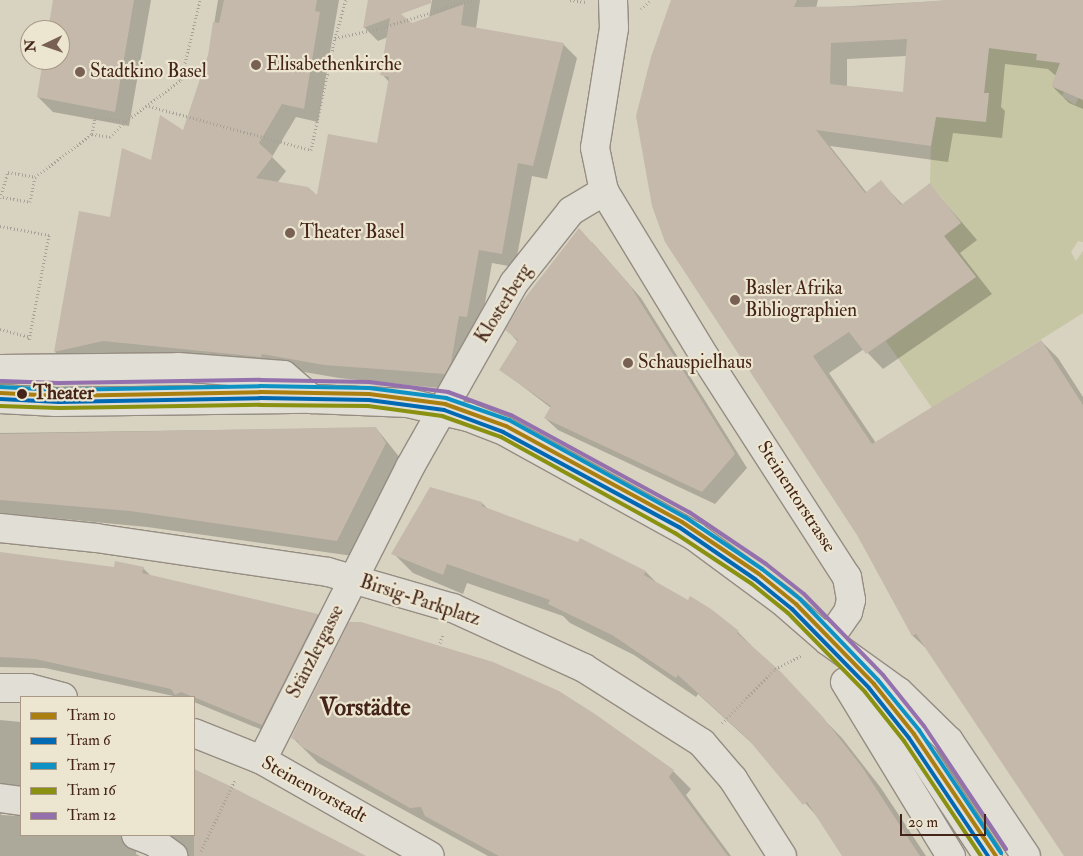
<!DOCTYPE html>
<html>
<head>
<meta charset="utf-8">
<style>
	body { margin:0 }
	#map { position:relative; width:1083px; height:856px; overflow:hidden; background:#d8d2c1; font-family:"IM FELL Double Pica",serif }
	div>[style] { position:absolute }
	.green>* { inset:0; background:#c6c6a4 }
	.shadow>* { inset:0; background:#0003 }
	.building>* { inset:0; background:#c5b9ac }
	.path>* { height:3px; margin-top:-1.5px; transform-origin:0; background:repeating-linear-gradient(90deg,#a7a198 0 1px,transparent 0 3.5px) }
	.roads { filter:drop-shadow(1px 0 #958d82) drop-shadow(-1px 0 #958d82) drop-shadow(0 1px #958d82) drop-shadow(0 -1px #958d82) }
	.minor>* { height:28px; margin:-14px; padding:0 14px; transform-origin:14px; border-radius:14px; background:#e1ded5 }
	.tram-1>* { height:4px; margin:-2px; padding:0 2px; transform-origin:2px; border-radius:2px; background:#aa7f10 }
	.tram-2>* { height:4px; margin:-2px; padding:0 2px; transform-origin:2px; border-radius:2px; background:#0069b4 }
	.tram-3>* { height:4px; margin:-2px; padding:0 2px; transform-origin:2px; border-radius:2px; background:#0e92c4 }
	.tram-4>* { height:4px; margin:-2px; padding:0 2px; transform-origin:2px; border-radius:2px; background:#8a9010 }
	.tram-5>* { height:4px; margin:-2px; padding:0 2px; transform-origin:2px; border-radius:2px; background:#9471ad }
	.dots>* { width:14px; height:14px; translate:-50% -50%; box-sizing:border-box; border:2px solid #ece5d0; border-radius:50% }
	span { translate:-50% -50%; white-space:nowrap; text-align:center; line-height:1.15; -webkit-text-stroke:4.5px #ece5d0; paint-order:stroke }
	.poi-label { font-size:19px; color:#442418 }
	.left { translate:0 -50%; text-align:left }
	.street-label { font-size:19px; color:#442418 }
	.stop-label { font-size:19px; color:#442418; font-weight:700 }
	.district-label { font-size:24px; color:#442418; font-weight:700 }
	.legend { position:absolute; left:20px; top:696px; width:175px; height:140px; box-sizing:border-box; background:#ece5d0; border:1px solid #a99886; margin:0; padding:6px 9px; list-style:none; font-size:15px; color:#442418 }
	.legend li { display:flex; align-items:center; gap:10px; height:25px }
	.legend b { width:25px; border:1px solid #a99886 }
	.north { position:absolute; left:20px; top:20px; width:50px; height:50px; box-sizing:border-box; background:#ece5d0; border:1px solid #a99886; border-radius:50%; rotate:267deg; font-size:14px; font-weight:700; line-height:20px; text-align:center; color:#442418 }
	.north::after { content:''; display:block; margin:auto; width:18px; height:22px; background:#786153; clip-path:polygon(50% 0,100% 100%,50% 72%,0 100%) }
	.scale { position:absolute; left:900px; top:814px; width:86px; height:22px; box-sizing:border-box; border:2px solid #442418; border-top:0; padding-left:6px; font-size:15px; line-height:18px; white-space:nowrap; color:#442418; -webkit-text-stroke:4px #ece5d0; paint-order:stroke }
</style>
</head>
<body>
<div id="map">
	<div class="green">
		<div style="clip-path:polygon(989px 48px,1037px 54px,1061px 63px,1051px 86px,1064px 92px,1062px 96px,1075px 105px,1083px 89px,1083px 242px,1078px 241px,1071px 252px,1076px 261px,1083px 251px,1083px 313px,932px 408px,886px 341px,976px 277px,944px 236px,961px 222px,930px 183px,931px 146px,936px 117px,989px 93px,984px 93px)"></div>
	</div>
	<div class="shadow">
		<div style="clip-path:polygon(54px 0,151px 0,129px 126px,53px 112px,38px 97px,44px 60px,60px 60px,60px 30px,49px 30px)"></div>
		<div style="clip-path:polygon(218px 0,339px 0,318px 122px,296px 117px,272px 157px,286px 171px,277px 183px,318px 198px,378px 145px,389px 82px,382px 74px,388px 37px,378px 41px,364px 27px,369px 0,383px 0,426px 36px,432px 0,480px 0,476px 29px,563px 44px,577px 58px,547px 179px,532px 176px,515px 267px,492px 263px,480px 331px,449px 389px,339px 378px,275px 367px,69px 365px,55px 352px,80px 213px,111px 218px,152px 162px,184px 132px,209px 55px)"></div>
		<div style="clip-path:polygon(evenodd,673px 0,818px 0,816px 8px,958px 0,1083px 0,1083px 109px,1069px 103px,1052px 86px,1056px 76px,1048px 69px,1005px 64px,1001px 107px,1005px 111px,1002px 138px,953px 133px,948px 162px,830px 146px,867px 193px,881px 182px,903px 205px,930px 185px,977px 240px,960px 253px,992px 294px,883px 369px,864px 349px,829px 373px,876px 443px,1041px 341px,1058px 358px,1083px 397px,1083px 856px,1066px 856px,930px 652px,913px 636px,858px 534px,673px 0,907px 56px,904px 93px,847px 87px,847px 59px,907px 56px)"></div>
		<div style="clip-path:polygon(592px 242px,641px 298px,747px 468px,715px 504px,558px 430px,545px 418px,551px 408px,501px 370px,518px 342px,507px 330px)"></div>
		<div style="clip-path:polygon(376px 428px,401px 459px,353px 556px,147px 527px,0 513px,0 433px)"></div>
		<div style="clip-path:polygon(482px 503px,489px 510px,646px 572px,658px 584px,738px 632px,842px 738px,881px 788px,926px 856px,844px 856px,821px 821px,755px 746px,698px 694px,696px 697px,634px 655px,570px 623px,563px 616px,467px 583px,463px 594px,413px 573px,393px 553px)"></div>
		<div style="clip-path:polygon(0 554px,115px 568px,143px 568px,151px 576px,318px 615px,327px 624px,272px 734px,194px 702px,194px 697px,178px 697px,45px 668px,0 667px)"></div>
		<div style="clip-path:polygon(0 720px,21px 722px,21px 800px,3px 805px,1px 815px,21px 816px,21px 835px,194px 835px,194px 770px,360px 856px,188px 856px,188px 851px,180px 845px,137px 845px,136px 854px,140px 856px,0 856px)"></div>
		<div style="clip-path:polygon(292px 737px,673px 771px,691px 789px,686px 795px,731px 856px,488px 856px,318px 763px)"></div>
	</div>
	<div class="building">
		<div style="clip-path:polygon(53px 0,134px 0,115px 112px,37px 97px,43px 60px,60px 60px,60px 30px,48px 30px)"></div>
		<div style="clip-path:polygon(224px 0,317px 0,315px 11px,320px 12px,304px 109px,282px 104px,259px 143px,273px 156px,256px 178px,308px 187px,317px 195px,328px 134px,377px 143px,389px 77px,380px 75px,390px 18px,363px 28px,368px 0,431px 0,431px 3px,401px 14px,412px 23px,464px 4px,461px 25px,564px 43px,533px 166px,518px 163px,502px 254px,479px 250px,467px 317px,459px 316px,451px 363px,445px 374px,324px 365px,262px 354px,261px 357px,103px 341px,54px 352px,79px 211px,110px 217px,122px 148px,151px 160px,160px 115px,183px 130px,208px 55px,213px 22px,219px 23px)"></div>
		<div style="clip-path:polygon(evenodd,671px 0,797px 0,794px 7px,872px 6px,946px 0,1083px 0,1083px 100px,1051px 86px,1060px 63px,1036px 60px,1037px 54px,989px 48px,984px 93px,989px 93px,986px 122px,936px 117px,931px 146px,816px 130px,865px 193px,881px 180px,901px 205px,930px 183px,961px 223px,944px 236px,976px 277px,866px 354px,849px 332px,813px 356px,872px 444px,1041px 340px,1083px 405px,1083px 856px,1064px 856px,916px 634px,912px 636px,857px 535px,665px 242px,652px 206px,636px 116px,651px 57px,671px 0,907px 39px,903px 92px,830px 84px,831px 43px,907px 39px)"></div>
		<div style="clip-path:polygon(579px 228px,629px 284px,735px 454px,702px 492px,544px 418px,551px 406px,499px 370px,518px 340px,505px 330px,521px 303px)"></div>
		<div style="clip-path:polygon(376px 427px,386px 443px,337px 541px,130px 511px,0 500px,0 434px)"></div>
		<div style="clip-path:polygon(430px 487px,482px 502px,482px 506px,578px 542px,580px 538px,646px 571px,644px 575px,688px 600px,690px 596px,711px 609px,739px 631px,737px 633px,780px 671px,822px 716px,862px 767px,920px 856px,842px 856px,807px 802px,803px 805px,748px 739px,678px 675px,676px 678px,612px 635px,548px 604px,550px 600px,447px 564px,443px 575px,391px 554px)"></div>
		<div style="clip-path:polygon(0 552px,114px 567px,115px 561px,144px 567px,142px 573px,318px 614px,262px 725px,181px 692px,175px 695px,171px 689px,35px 659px,0 657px)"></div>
		<div style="clip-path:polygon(349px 622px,361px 622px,493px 662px,559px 691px,595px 714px,674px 770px,669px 777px,728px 856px,499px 856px,425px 816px,421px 807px,410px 808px,299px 745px,298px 741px,291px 738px)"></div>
		<div style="clip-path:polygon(194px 769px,230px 786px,366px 856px,194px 856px)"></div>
	</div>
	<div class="path">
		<div style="left:570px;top:0;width:16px;rotate:7deg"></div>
		<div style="left:641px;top:9px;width:13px;rotate:-42deg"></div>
		<div style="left:335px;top:38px;width:43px;rotate:-12.1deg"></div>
		<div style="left:377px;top:29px;width:99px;rotate:-17deg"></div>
		<div style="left:149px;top:106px;width:168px;rotate:15.2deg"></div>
		<div style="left:311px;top:150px;width:115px;rotate:-77.9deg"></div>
		<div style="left:335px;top:38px;width:40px;rotate:-74deg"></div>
		<div style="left:92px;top:134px;width:18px;rotate:9deg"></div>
		<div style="left:110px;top:137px;width:23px;rotate:-45deg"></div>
		<div style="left:126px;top:121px;width:69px;rotate:-36.7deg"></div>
		<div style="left:181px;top:80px;width:82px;rotate:-76.6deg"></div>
		<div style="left:3px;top:197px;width:27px;rotate:10deg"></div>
		<div style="left:30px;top:202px;width:25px;rotate:-79deg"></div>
		<div style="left:35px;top:177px;width:71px;rotate:-37deg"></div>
		<div style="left:92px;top:134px;width:17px;rotate:-80deg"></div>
		<div style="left:95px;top:117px;width:30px;rotate:8deg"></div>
		<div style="left:0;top:198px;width:27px;rotate:-73deg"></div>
		<div style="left:8px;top:172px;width:27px;rotate:10deg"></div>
		<div style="left:0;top:226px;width:50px;rotate:10.4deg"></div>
		<div style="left:49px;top:235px;width:107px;rotate:100.8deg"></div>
		<div style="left:0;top:329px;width:30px;rotate:15deg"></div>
		<div style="left:440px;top:643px;width:9px;rotate:-72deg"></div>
		<div style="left:722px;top:723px;width:76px;rotate:-45.5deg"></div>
		<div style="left:775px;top:669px;width:30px;rotate:-27deg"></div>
		<div style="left:201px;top:851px;width:79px;rotate:-64.4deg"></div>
	</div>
	<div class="roads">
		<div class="minor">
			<div style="left:613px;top:0;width:28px;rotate:88deg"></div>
			<div style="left:614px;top:28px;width:121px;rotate:99deg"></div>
			<div style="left:595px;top:148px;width:44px;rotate:78.2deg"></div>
			<div style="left:604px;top:191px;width:194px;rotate:58.7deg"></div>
			<div style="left:705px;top:357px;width:262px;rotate:57.2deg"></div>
			<div style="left:847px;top:577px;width:23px;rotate:80deg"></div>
			<div style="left:851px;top:600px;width:12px;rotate:104deg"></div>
			<div style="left:848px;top:612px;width:35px;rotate:125deg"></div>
			<div style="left:0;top:369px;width:178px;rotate:-0.6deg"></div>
			<div style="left:178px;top:367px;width:106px;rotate:4.3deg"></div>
			<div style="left:284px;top:375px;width:37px;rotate:41deg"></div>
			<div style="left:0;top:399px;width:56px;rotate:3.1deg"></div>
			<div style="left:56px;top:402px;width:256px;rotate:-0.7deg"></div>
			<div style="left:312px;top:399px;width:96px;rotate:2.4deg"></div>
			<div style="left:408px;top:403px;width:62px;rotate:13.1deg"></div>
			<div style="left:468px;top:417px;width:39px;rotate:21deg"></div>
			<div style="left:504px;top:431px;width:217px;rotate:28.9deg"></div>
			<div style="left:694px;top:536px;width:109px;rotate:36.5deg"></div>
			<div style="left:782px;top:601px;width:61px;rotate:41deg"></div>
			<div style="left:828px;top:641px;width:87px;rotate:35.7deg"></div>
			<div style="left:899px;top:692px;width:70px;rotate:44.4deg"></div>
			<div style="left:949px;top:741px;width:138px;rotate:56.2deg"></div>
			<div style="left:0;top:528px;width:97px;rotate:5.9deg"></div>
			<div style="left:96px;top:538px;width:234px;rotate:8.3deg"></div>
			<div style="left:328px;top:572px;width:130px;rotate:16.1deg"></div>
			<div style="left:453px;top:608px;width:144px;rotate:24.6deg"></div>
			<div style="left:584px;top:668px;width:140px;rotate:32.4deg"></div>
			<div style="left:702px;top:743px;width:48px;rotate:49.3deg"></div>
			<div style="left:733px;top:779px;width:91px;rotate:57.5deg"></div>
			<div style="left:857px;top:675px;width:105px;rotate:51.2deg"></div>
			<div style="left:923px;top:757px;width:118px;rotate:56.7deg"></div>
			<div style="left:845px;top:682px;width:204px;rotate:58.7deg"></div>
			<div style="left:0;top:688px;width:29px"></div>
			<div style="left:29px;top:688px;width:35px;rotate:15deg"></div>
			<div style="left:194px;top:733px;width:73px;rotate:21.7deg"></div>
			<div style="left:262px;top:760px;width:193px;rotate:29.7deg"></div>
			<div style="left:262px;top:760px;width:328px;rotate:-63.2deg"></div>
			<div style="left:410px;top:467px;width:211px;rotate:-60.5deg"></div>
			<div style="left:514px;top:283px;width:92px;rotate:-51.6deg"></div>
			<div style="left:571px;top:211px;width:39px;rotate:-31deg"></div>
			<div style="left:0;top:798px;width:21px;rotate:8deg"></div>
			<div style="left:136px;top:835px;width:19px;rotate:21deg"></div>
			<div style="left:154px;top:842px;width:24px;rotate:36deg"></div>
		</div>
	</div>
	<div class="tram-1">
		<div style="left:0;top:393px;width:59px;rotate:2.9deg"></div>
		<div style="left:59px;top:396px;width:201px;rotate:-1.1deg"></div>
		<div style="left:260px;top:392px;width:109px;rotate:1.1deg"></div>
		<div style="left:369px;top:394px;width:77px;rotate:7.5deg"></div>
		<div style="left:445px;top:404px;width:65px;rotate:19.8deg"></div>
		<div style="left:506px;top:426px;width:200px;rotate:28.6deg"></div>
		<div style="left:682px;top:522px;width:93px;rotate:34deg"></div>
		<div style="left:759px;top:574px;width:48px;rotate:39deg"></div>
		<div style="left:796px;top:604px;width:112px;rotate:45.7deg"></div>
		<div style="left:874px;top:684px;width:64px;rotate:51.3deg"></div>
		<div style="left:914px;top:734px;width:147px;rotate:56.1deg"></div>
	</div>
	<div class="tram-2">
		<div style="left:0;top:399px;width:59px;rotate:2.9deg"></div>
		<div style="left:59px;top:402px;width:201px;rotate:-1.1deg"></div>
		<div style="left:260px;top:398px;width:109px;rotate:1.1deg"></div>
		<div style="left:369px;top:400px;width:76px;rotate:7.6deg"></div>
		<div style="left:444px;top:410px;width:63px;rotate:20.4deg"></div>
		<div style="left:503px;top:432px;width:200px;rotate:28.4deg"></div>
		<div style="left:679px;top:527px;width:92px;rotate:34.4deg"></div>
		<div style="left:755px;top:579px;width:48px;rotate:39deg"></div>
		<div style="left:792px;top:609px;width:110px;rotate:45.7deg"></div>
		<div style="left:869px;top:688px;width:64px;rotate:51.3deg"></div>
		<div style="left:909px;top:738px;width:142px;rotate:56.2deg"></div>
	</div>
	<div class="tram-3">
		<div style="left:0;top:387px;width:59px;rotate:2.9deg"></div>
		<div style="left:59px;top:390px;width:201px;rotate:-1.1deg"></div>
		<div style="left:260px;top:386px;width:109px;rotate:1.1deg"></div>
		<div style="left:369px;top:388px;width:78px;rotate:7.4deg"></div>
		<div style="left:446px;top:398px;width:67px;rotate:19.2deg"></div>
		<div style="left:509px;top:420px;width:201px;rotate:28.9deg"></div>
		<div style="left:685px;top:517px;width:93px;rotate:34deg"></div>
		<div style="left:762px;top:569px;width:48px;rotate:38.3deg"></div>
		<div style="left:800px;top:599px;width:112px;rotate:46.1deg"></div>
		<div style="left:878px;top:680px;width:65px;rotate:50.6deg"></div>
		<div style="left:919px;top:730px;width:148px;rotate:56.3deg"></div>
	</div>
	<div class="tram-4">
		<div style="left:0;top:406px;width:59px;rotate:1.9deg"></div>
		<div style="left:59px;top:408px;width:201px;rotate:-0.9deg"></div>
		<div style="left:260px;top:405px;width:108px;rotate:0.5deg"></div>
		<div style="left:368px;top:406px;width:75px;rotate:7.7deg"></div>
		<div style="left:442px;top:416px;width:63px;rotate:19.6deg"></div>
		<div style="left:501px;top:437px;width:199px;rotate:28.9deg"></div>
		<div style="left:675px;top:533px;width:92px;rotate:33.5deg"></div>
		<div style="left:752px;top:584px;width:46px;rotate:38.9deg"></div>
		<div style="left:788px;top:613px;width:110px;rotate:45.7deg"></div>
		<div style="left:865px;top:692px;width:63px;rotate:51.5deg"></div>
		<div style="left:904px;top:741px;width:138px;rotate:56.2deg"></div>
	</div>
	<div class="tram-5">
		<div style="left:1px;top:381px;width:58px;rotate:2deg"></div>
		<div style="left:59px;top:383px;width:201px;rotate:-0.9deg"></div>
		<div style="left:260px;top:380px;width:109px;rotate:1.1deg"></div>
		<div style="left:369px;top:382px;width:80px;rotate:7.2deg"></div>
		<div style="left:448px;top:392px;width:67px;rotate:20.1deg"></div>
		<div style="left:511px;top:415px;width:203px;rotate:28.6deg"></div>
		<div style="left:689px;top:512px;width:93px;rotate:34deg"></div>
		<div style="left:766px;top:564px;width:48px;rotate:38.3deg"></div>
		<div style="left:804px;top:594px;width:113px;rotate:45.7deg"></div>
		<div style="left:883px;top:675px;width:65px;rotate:51.2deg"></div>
		<div style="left:924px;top:726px;width:148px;rotate:56.3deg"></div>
	</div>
	<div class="dots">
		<div style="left:256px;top:65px;background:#786153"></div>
		<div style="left:80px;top:72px;background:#786153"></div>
		<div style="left:290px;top:233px;background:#786153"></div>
		<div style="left:735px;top:300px;background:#786153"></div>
		<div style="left:628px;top:363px;background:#786153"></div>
		<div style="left:22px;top:394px;background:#442418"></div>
	</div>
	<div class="poi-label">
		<span class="left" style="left:266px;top:65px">Elisabethenkirche</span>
		<span class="left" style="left:90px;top:72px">Stadtkino Basel</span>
		<span class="left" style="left:300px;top:233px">Theater Basel</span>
		<span class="left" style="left:745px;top:300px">Basler Afrika<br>Bibliographien</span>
		<span class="left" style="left:638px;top:363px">Schauspielhaus</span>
	</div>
	<div class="street-label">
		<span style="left:504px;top:304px;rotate:-58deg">Klosterberg</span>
		<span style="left:796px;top:497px;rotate:57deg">Steinentorstrasse</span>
		<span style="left:420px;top:601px;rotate:18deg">Birsig-Parkplatz</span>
		<span style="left:316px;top:652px;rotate:-63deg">Stänzlergasse</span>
		<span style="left:314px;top:790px;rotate:29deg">Steinenvorstadt</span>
	</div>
	<div class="stop-label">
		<span class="left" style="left:33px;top:394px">Theater</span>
	</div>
	<div class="district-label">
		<span style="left:365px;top:708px">Vorstädte</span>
	</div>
	<ul class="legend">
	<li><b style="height:6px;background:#aa7f10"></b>Tram 10</li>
	<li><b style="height:6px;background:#0069b4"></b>Tram 6</li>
	<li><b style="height:6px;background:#0e92c4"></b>Tram 17</li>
	<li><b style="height:6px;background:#8a9010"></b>Tram 16</li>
	<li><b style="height:6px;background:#9471ad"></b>Tram 12</li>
	</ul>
	<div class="north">N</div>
	<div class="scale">20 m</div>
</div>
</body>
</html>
